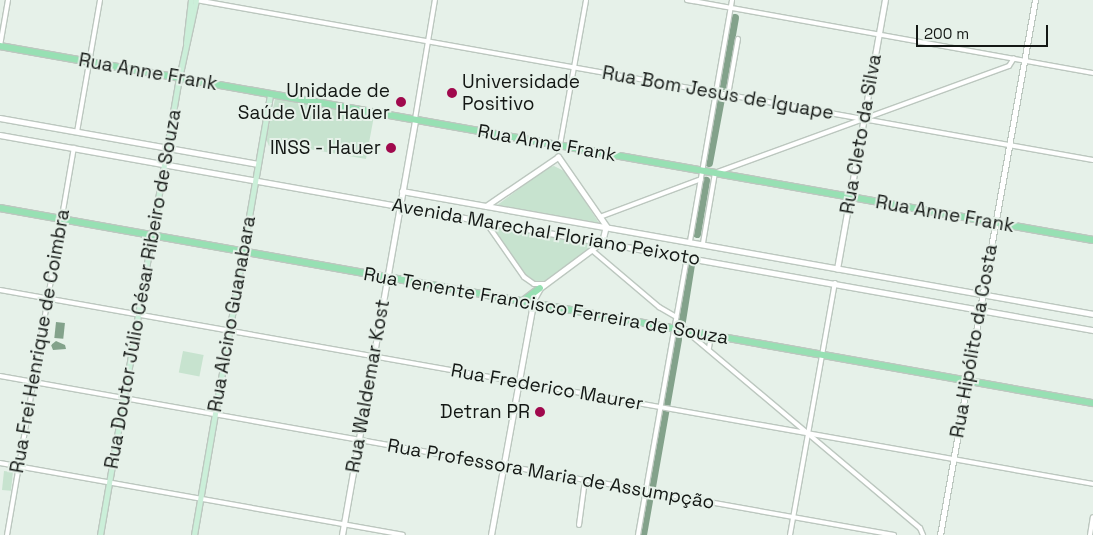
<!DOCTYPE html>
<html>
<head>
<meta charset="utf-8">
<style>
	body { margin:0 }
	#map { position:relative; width:1093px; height:535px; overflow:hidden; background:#e6f1e9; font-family:"Space Grotesk",sans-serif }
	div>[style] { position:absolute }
	.green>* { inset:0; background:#c7e3cf; transform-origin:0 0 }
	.water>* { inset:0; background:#83a28b; transform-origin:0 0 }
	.river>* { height:8px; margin:-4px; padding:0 4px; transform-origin:4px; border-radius:4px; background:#83a28b }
	.roads { filter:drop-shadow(1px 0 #bcc7bf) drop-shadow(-1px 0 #bcc7bf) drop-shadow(0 1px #bcc7bf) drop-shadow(0 -1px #bcc7bf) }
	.minor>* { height:4px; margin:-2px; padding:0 2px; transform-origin:2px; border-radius:2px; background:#fff }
	.tertiary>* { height:4.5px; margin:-2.25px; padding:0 2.25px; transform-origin:2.25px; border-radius:2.25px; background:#fff }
	.secondary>* { height:5px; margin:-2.5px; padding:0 2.5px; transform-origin:2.5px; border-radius:2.5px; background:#cbefd9 }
	.primary>* { height:5.5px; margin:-2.75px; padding:0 2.75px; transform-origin:2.75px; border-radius:2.75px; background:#97e0b3 }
	.dots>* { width:14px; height:14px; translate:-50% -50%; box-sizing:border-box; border:2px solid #e6f1e9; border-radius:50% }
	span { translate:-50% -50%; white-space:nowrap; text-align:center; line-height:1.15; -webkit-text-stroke:4px #e6f1e9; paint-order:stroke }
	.street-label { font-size:19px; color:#141815 }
	.poi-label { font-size:19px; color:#141815 }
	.left { translate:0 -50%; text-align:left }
	.right { translate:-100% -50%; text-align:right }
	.scale { position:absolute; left:916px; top:25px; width:132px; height:22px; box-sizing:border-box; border:2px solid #141815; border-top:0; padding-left:6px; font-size:15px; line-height:18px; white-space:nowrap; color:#141815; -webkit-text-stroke:4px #e6f1e9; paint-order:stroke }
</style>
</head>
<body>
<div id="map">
	<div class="green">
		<div style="clip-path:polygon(275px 99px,374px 116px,366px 159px,280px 144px,269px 146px,266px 139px)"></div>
		<div style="clip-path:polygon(554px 166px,566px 172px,599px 223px,496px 206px,547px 168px)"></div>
		<div style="clip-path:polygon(493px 225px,593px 243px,595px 245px,546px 281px,537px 283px,527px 278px,492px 229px)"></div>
		<div style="left:183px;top:351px;width:21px;height:22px;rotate:11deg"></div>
		<div style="left:4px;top:471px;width:9px;height:19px;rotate:6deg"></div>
	</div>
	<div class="water">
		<div style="left:56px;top:322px;width:9px;height:16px;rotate:6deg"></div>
		<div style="clip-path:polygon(56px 341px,65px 345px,66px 349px,53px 350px,51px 345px)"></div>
	</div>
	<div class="river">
		<div style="left:723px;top:86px;width:69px;rotate:-80deg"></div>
		<div style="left:709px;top:163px;width:65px;rotate:-79.4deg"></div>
		<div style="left:697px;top:234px;width:54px;rotate:-80.4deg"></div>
		<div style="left:682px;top:321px;width:57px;rotate:-80.9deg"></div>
		<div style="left:652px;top:487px;width:150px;rotate:-80deg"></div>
		<div style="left:643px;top:535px;width:39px;rotate:-80deg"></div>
	</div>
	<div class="roads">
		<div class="minor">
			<div style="left:196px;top:0;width:911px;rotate:10.11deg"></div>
			<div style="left:687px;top:0;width:413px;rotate:10.2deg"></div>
			<div style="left:0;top:46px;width:47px;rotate:-80.1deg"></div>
			<div style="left:728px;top:95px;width:57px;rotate:-79.9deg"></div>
			<div style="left:415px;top:119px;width:121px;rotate:-80.5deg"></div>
			<div style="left:77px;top:132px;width:134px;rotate:-80.1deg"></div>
			<div style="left:560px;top:145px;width:147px;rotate:-79.8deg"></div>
			<div style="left:600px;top:217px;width:108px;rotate:-20.6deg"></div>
			<div style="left:485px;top:221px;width:68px;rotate:55.1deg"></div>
			<div style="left:524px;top:277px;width:12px;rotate:35deg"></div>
			<div style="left:534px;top:284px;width:12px"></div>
			<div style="left:690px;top:241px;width:245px;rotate:-80.1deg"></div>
			<div style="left:703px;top:243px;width:71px;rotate:-80.3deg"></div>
			<div style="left:715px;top:173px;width:313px;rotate:-20deg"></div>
			<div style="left:1009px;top:66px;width:9px;rotate:-58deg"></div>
			<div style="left:593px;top:251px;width:87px;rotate:40.3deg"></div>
			<div style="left:659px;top:307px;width:20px;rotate:30deg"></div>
			<div style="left:0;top:290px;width:1110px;rotate:10.06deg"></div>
			<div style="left:686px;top:331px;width:306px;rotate:40.1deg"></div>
			<div style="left:920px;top:528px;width:8px;rotate:67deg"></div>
			<div style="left:709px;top:348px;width:13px;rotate:-81deg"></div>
			<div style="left:0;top:376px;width:908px;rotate:10.08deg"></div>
			<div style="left:0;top:463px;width:409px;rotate:10.1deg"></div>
			<div style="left:579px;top:525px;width:45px;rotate:-82.4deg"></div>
			<div style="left:7px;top:535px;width:393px;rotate:-80.2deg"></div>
			<div style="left:638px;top:535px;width:281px;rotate:-80deg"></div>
			<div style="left:790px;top:535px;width:256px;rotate:-79.9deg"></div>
			<div style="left:1090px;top:535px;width:18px;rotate:-81deg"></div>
		</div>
		<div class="tertiary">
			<div style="left:0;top:118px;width:262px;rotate:10.1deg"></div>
			<div style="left:0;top:135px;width:1110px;rotate:10.12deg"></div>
			<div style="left:402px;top:191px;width:702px;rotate:10.09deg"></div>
			<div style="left:486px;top:206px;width:87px;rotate:-34.2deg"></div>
			<div style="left:837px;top:269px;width:273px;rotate:-79.9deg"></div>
			<div style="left:342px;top:535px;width:422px;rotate:-80deg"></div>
			<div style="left:491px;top:535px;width:240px;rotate:-79.7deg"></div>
			<div style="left:534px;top:299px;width:13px;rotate:-61deg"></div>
			<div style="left:540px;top:288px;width:77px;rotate:-36.6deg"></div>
			<div style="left:602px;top:242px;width:16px;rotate:-76deg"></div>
			<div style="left:606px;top:226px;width:84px;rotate:-124.8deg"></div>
			<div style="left:940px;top:535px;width:543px;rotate:-79.93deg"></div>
		</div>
		<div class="secondary">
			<div style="left:186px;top:43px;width:43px;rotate:-83.4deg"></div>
			<div style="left:100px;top:535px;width:464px;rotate:-80.2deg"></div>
			<div style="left:179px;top:78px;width:80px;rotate:-77.7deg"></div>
			<div style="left:194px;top:535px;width:448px;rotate:-80.2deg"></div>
		</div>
		<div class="primary">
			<div style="left:0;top:46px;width:1110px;rotate:10.06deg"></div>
			<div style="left:0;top:208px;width:1110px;rotate:10.12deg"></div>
			<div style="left:523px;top:301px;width:21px;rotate:-37deg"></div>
		</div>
	</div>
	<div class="dots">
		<div style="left:452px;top:93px;background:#a0094d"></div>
		<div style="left:401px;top:102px;background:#a0094d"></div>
		<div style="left:391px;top:148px;background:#a0094d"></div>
		<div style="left:540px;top:412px;background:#a0094d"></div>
	</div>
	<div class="street-label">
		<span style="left:148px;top:72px;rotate:10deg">Rua Anne Frank</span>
		<span style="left:718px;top:93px;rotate:10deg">Rua Bom Jesus de Iguape</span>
		<span style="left:861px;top:134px;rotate:-80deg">Rua Cleto da Silva</span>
		<span style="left:547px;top:143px;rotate:10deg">Rua Anne Frank</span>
		<span style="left:945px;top:214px;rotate:10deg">Rua Anne Frank</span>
		<span style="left:546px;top:232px;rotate:10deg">Avenida Marechal Floriano Peixoto</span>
		<span style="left:143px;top:289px;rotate:-80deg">Rua Doutor Júlio César Ribeiro de Souza</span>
		<span style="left:546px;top:306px;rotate:10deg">Rua Tenente Francisco Ferreira de Souza</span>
		<span style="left:232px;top:314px;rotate:-80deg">Rua Alcino Guanabara</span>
		<span style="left:40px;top:341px;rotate:-80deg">Rua Frei Henrique de Coimbra</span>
		<span style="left:974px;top:341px;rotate:-80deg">Rua Hipólito da Costa</span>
		<span style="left:368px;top:386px;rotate:-80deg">Rua Waldemar Kost</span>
		<span style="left:547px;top:387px;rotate:10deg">Rua Frederico Maurer</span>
		<span style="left:551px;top:474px;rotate:10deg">Rua Professora Maria de Assumpção</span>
	</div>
	<div class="poi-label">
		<span class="left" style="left:462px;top:93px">Universidade<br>Positivo</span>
		<span class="right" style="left:390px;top:102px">Unidade de<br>Saúde Vila Hauer</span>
		<span class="right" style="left:381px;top:148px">INSS - Hauer</span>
		<span class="right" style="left:530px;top:412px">Detran PR</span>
	</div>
	<div class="scale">200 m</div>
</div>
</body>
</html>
